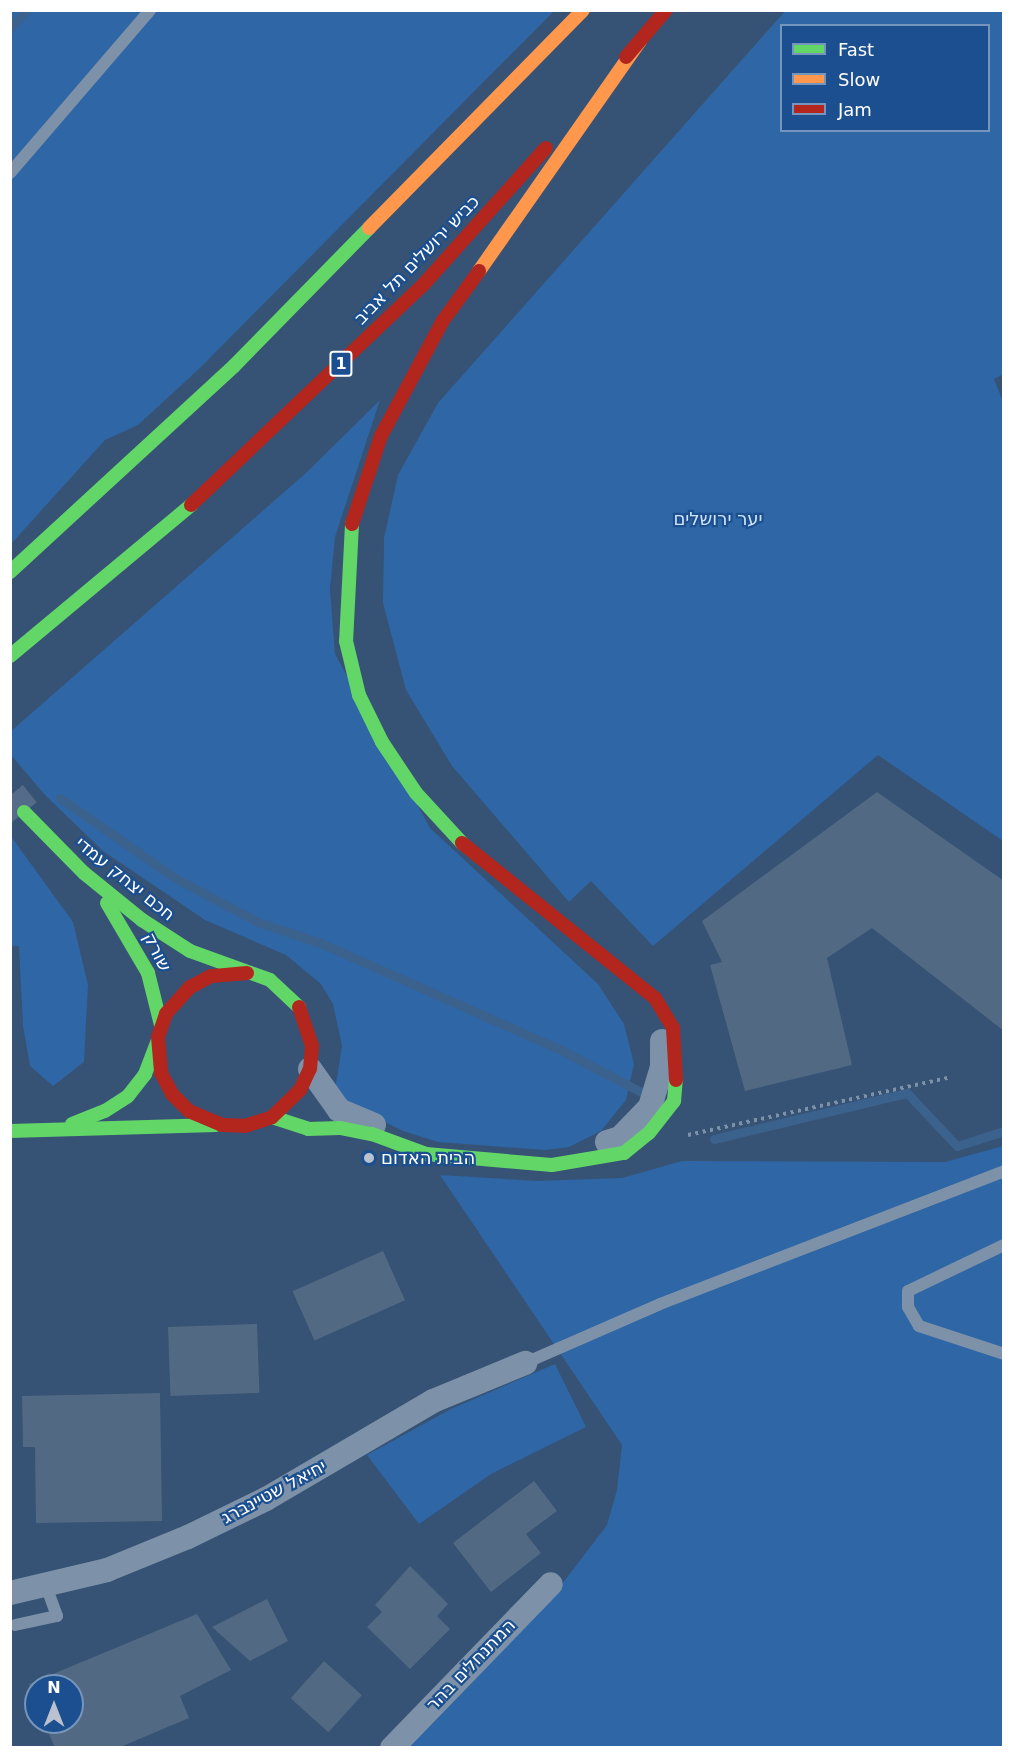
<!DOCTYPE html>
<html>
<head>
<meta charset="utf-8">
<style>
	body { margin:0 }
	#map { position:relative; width:1014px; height:1758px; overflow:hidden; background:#365274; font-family:"DejaVu Sans",Heebo,sans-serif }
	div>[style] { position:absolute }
	.green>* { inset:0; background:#2f66a5 }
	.stream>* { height:9px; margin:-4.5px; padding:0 4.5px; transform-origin:4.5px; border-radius:4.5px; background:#3b618d }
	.building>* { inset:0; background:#526984; transform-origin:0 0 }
	.secondary-tunnel>* { height:33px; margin-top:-16.5px; transform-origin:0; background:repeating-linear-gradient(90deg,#546c89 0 33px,transparent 0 49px) }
	.path>* { height:4px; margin-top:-2px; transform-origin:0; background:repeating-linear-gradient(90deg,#7d92a8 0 3px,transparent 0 7.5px) }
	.lane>* { height:12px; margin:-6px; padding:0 6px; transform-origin:6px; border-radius:6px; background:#7d92a8 }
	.street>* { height:24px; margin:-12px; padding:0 12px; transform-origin:12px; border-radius:12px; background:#7d92a8 }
	.fast>* { height:14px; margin:-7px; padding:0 7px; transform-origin:7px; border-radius:7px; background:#63d668 }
	.slow>* { height:14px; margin:-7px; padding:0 7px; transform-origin:7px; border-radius:7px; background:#ff974d }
	.jam>* { height:14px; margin:-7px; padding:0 7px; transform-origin:7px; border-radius:7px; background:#b3261e }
	.dots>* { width:16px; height:16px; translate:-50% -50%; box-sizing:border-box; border:3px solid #1b4f8f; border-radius:50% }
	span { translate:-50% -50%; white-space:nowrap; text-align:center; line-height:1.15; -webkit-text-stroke:4.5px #1b4f8f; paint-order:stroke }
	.shield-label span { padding:2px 4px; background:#1b4f8f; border:2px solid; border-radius:4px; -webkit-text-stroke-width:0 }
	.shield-label { font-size:16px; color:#fff; font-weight:700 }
	.street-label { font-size:18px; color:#fff }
	.park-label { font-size:18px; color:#cfe3fa }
	.poi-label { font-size:18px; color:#fff }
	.left { translate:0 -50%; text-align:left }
	.frame { position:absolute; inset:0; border:12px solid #fff; pointer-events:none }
	.legend { position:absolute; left:780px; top:24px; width:210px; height:108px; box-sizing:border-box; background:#1b4f8f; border:2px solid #7695bc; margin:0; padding:8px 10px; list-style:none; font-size:18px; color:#fff }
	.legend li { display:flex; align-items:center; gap:12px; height:30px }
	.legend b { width:30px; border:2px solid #7695bc }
	.north { position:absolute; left:24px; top:1674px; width:60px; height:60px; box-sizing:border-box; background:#1b4f8f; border:2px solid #7695bc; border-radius:50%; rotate:0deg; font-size:16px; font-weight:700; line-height:24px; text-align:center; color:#fff }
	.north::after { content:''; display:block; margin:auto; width:21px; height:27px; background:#b9c2ce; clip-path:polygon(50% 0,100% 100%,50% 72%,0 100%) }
</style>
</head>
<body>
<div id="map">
	<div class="green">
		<div style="clip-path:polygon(evenodd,786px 10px,1003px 11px,1004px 374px,994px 379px,1004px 404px,1003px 841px,878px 755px,653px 946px,591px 881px,569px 902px,452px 766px,406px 690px,383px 603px,384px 538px,398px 475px,438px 403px,786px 10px,782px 26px,988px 26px,988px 130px,782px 130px,782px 26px)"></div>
		<div style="clip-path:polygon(11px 11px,554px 11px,200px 368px,138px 425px,105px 440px,11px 544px)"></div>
		<div style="clip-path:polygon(380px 400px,335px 537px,330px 589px,335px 654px,430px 828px,598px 984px,624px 1024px,634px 1064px,626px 1100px,601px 1131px,569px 1147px,545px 1150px,438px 1142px,403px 1131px,334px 1097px,342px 1046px,333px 1004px,321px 984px,286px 955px,205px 920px,103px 851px,44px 794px,11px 755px,10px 732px,307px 472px)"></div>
		<div style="clip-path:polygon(10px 835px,73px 922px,88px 985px,84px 1062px,53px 1086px,30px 1066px,23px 1026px,19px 946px,11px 946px)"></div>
		<div style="clip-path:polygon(1003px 1146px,1003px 1747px,402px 1748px,552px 1597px,607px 1525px,617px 1490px,622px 1445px,440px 1175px,537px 1181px,622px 1178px,682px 1161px,945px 1162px)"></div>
		<div style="clip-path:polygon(555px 1364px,586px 1427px,491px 1474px,419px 1524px,367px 1455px,451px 1409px)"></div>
	</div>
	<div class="stream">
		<div style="left:10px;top:28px;width:25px;rotate:-47deg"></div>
		<div style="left:60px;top:798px;width:140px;rotate:34.8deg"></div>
		<div style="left:175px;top:878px;width:94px;rotate:27.9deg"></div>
		<div style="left:258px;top:922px;width:69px;rotate:18.7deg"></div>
		<div style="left:323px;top:944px;width:261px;rotate:24deg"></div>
		<div style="left:561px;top:1050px;width:90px;rotate:27.7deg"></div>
		<div style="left:714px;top:1139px;width:198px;rotate:-13.4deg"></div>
		<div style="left:907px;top:1093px;width:73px;rotate:46.7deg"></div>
		<div style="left:957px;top:1146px;width:49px;rotate:-17.7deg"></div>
	</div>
	<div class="building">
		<div style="clip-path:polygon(877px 792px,1004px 881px,1004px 1031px,872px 928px,827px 958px,852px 1065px,745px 1091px,710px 965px,722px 962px,702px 921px)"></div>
		<div style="left:383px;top:1251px;width:54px;height:99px;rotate:66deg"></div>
		<div style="left:257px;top:1324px;width:69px;height:89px;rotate:88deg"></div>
		<div style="clip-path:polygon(160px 1393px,162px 1521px,36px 1523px,35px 1447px,23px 1447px,22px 1396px)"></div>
		<div style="clip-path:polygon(534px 1481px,557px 1511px,526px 1534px,541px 1553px,491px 1592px,453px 1543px)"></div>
		<div style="clip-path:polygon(410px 1566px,448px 1604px,437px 1616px,450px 1629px,410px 1669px,367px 1627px,382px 1612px,375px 1605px)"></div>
		<div style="clip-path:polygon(267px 1599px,288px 1641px,250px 1661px,212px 1627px)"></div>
		<div style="clip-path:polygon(197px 1614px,231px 1670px,180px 1696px,189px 1718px,118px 1748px,55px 1748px,44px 1722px,72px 1722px,72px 1686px,36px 1686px,36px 1702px,29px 1684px)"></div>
		<div style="left:324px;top:1661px;width:51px;height:50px;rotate:42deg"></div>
	</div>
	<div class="secondary-tunnel">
		<div style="left:10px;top:795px;width:22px;rotate:51deg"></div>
	</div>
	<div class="path">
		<div style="left:688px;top:1135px;width:266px;rotate:-12.4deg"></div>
	</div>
	<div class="lane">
		<div style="left:10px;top:173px;width:215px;rotate:-49.3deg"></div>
		<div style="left:1004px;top:1245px;width:106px;rotate:154.4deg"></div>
		<div style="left:908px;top:1291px;width:16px;rotate:90deg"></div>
		<div style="left:908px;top:1307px;width:22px;rotate:60deg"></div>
		<div style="left:919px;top:1326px;width:89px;rotate:18.2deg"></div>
		<div style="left:525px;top:1363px;width:147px;rotate:-23.6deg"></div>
		<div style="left:660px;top:1304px;width:369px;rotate:-21.1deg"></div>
		<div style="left:15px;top:1625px;width:43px;rotate:-12.1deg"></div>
		<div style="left:57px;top:1616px;width:32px;rotate:-110deg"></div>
	</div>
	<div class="street">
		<div style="left:310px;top:1069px;width:50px;rotate:54.7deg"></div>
		<div style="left:339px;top:1110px;width:38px;rotate:23deg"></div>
		<div style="left:607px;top:1142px;width:14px;rotate:-17deg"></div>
		<div style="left:620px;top:1138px;width:43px;rotate:-45.9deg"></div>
		<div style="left:650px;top:1107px;width:42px;rotate:-73.3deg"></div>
		<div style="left:662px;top:1067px;width:26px;rotate:-90deg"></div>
		<div style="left:10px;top:1593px;width:100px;rotate:-13.3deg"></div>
		<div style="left:107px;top:1570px;width:87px;rotate:-22.2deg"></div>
		<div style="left:188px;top:1537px;width:87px;rotate:-26deg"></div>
		<div style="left:266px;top:1499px;width:194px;rotate:-30.4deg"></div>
		<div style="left:433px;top:1401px;width:100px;rotate:-22.4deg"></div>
		<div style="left:392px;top:1748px;width:228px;rotate:-45.9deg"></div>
	</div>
	<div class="fast">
		<div style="left:352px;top:524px;width:117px;rotate:92.9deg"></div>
		<div style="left:346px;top:641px;width:56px;rotate:76.5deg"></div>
		<div style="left:359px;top:695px;width:52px;rotate:63.9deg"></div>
		<div style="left:382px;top:742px;width:61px;rotate:56.3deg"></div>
		<div style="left:416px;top:793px;width:68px;rotate:47.4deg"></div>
		<div style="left:10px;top:572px;width:304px;rotate:-42.6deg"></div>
		<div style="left:234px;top:366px;width:193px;rotate:-45.6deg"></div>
		<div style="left:10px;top:656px;width:236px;rotate:-39.8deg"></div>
		<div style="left:24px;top:812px;width:86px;rotate:45.5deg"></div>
		<div style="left:84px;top:873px;width:75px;rotate:39deg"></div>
		<div style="left:142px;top:920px;width:57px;rotate:32.9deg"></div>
		<div style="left:190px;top:951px;width:85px;rotate:19.9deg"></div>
		<div style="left:270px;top:980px;width:40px;rotate:43deg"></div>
		<div style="left:107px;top:903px;width:81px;rotate:59.6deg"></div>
		<div style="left:148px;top:973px;width:54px;rotate:76deg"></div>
		<div style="left:272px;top:1117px;width:38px;rotate:18deg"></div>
		<div style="left:308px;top:1129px;width:32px;rotate:-2deg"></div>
		<div style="left:340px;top:1128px;width:33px;rotate:11deg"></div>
		<div style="left:372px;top:1134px;width:58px;rotate:20.3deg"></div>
		<div style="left:426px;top:1154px;width:126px;rotate:5deg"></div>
		<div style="left:552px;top:1165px;width:73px;rotate:-9.5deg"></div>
		<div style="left:624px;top:1153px;width:32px;rotate:-39deg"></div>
		<div style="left:649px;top:1133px;width:41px;rotate:-52deg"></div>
		<div style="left:674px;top:1101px;width:21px;rotate:-85deg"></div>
		<div style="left:72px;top:1124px;width:35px;rotate:-22deg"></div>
		<div style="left:105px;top:1111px;width:27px;rotate:-33deg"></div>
		<div style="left:128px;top:1096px;width:28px;rotate:-52deg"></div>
		<div style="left:145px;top:1074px;width:34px;rotate:-69deg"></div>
		<div style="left:10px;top:1131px;width:206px;rotate:-1.7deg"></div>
	</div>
	<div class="slow">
		<div style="left:369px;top:228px;width:305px;rotate:-45.5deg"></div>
		<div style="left:479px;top:271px;width:281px;rotate:-55deg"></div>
	</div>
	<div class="jam">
		<div style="left:626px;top:57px;width:62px;rotate:-49.6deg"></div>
		<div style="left:191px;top:505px;width:320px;rotate:-43.5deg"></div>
		<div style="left:423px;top:285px;width:184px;rotate:-48.1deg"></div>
		<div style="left:352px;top:524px;width:93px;rotate:-71.8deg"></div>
		<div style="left:381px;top:436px;width:129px;rotate:-61.8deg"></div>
		<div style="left:442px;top:322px;width:63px;rotate:-54deg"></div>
		<div style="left:462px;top:843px;width:248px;rotate:38.8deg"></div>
		<div style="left:655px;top:998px;width:35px;rotate:59deg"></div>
		<div style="left:673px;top:1028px;width:52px;rotate:86.7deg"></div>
		<div style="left:247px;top:973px;width:36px;rotate:175deg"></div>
		<div style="left:211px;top:976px;width:24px;rotate:152deg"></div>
		<div style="left:190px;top:987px;width:36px;rotate:132deg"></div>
		<div style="left:166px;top:1014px;width:24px;rotate:109deg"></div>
		<div style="left:158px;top:1037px;width:36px;rotate:85deg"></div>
		<div style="left:161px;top:1073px;width:24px;rotate:62deg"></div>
		<div style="left:172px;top:1094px;width:24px;rotate:45deg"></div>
		<div style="left:189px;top:1111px;width:36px;rotate:23deg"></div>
		<div style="left:222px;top:1125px;width:23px;rotate:2deg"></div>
		<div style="left:245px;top:1126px;width:28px;rotate:-18deg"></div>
		<div style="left:272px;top:1117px;width:39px;rotate:-44deg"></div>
		<div style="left:300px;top:1090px;width:23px;rotate:-65deg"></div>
		<div style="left:310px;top:1069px;width:23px;rotate:-85deg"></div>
		<div style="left:312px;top:1046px;width:41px;rotate:-108.4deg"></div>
	</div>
	<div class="dots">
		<div style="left:369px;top:1158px;background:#b9c2ce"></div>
	</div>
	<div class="shield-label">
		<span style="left:341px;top:364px">1</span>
	</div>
	<div class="street-label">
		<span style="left:417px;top:260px;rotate:-46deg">כביש ירושלים תל אביב</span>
		<span style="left:125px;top:879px;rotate:39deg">חכם יצחק עמדי</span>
		<span style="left:157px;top:952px;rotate:64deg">שורק</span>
		<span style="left:274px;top:1492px;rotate:-28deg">יחיאל שטיינברג</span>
		<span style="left:471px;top:1665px;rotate:-46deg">המתנחלים בהר</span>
	</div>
	<div class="park-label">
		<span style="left:718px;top:519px">יער ירושלים</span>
	</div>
	<div class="poi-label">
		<span class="left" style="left:381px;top:1158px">הבית האדום</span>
	</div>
	<div class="frame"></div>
	<ul class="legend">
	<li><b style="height:8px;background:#63d668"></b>Fast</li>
	<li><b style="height:8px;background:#ff974d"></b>Slow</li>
	<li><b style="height:8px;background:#b3261e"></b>Jam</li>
	</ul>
	<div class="north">N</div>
</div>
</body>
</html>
